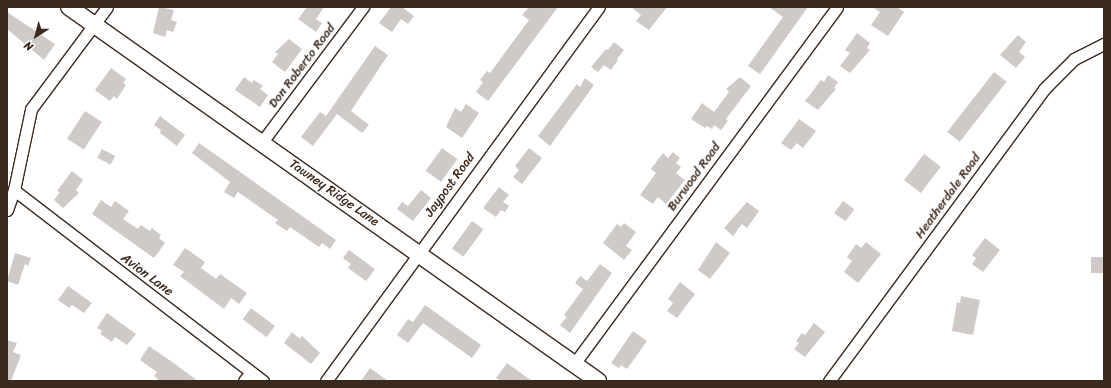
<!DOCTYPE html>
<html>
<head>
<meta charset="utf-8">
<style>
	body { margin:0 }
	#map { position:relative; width:1111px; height:388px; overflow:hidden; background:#fff; font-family:Sriracha,sans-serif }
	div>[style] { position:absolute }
	.building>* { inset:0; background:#cfcac7; transform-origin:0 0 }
	.roads { filter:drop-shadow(1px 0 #3b2a1e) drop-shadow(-1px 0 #3b2a1e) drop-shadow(0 1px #3b2a1e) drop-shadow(0 -1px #3b2a1e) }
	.street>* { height:11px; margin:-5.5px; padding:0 5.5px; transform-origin:5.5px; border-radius:5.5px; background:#fff }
	.secondary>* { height:16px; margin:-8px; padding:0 8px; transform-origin:8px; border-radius:8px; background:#fff }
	span { translate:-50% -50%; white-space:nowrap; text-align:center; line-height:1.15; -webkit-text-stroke:3px #fff; paint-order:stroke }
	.street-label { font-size:13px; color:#3b2a1e }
	.frame { position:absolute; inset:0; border:8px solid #3b2a1e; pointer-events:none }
	.north { position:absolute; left:16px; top:16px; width:40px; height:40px; -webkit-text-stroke:3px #fff; paint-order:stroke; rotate:216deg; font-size:11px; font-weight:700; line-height:16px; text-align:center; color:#3b2a1e }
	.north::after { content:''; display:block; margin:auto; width:14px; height:18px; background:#3b2a1e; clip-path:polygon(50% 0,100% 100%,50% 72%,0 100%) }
</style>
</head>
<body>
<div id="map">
	<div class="building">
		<div style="clip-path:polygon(159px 7px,174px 10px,171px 20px,177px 22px,173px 32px,167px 30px,165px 37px,153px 33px)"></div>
		<div style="clip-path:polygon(307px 7px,324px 7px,316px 19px,322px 23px,316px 32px,298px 19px)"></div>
		<div style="clip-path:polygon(391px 7px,402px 7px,414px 16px,408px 24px,401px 19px,392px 32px,379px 23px)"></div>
		<div style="clip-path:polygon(529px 7px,558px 7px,488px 101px,476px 92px,483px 82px,480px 80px,487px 71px,490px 73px,529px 20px,522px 15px)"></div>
		<div style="clip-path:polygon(631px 7px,667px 7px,649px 30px,636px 21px,641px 15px)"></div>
		<div style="clip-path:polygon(769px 7px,808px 7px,760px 74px,748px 66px,783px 17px)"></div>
		<div style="clip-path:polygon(872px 7px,897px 7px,904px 12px,888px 36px,871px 25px,880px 12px)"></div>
		<div style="clip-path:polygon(7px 12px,55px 44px,44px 60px,7px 29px)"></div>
		<div style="clip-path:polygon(857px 33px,870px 43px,867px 48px,870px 50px,850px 73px,840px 66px,850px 53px,845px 50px)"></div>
		<div style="clip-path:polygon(1018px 35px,1026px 42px,1019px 52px,1025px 57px,1016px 68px,1000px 55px)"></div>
		<div style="clip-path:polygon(289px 39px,302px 49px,285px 72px,272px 62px,278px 54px,275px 52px)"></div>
		<div style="clip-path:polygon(614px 42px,624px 50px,617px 59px,618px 60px,611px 70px,604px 65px,598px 72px,591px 67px,606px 49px,608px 50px)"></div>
		<div style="clip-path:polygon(375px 46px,388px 55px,351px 111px,369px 125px,362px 133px,337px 114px,313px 146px,301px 137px,320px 112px,326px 116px)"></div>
		<div style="clip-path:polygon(111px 68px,126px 79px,123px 83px,126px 85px,117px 99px,114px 96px,110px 101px,95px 90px)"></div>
		<div style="left:994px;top:72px;width:16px;height:76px;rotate:38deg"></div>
		<div style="clip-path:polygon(828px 75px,838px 82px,834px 88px,836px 89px,818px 110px,805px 101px,821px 80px,824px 82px)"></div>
		<div style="clip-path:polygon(244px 77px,252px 83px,254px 80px,263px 86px,260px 89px,268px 95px,260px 107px,235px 90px)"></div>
		<div style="clip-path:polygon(740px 77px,751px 86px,726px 119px,728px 121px,721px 130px,714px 125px,712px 129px,707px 126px,705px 128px,691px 119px,702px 103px,714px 112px,729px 92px,726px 89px)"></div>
		<div style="clip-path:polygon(585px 78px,594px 85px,550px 146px,538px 136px,577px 84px,580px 87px)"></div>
		<div style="clip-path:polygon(466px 104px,479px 113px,462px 138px,446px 127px,455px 108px,461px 112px)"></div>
		<div style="left:85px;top:111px;width:20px;height:33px;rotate:33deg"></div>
		<div style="clip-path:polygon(160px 116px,185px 135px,177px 146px,160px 133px,161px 130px,154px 125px)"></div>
		<div style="clip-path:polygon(799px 119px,816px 131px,803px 148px,797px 143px,791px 150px,781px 143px)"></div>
		<div style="clip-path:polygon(199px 143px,336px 240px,330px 249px,322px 243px,319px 247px,290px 227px,287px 231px,275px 223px,278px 220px,238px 192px,234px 198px,224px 192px,230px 182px,192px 153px)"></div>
		<div style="left:442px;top:148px;width:19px;height:28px;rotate:36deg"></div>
		<div style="clip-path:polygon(529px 148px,542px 158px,522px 184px,513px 177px,519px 170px,515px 166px)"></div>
		<div style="left:102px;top:149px;width:15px;height:10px;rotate:28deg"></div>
		<div style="clip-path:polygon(673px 152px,680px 158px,676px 163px,681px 167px,676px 173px,685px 180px,666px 204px,658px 197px,653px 204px,640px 195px,656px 173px,651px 169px,663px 153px,668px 158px)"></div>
		<div style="left:924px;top:154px;width:21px;height:33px;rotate:37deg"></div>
		<div style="clip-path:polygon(72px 171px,83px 180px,76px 190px,79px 193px,63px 208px,54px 200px,60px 192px,57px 191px)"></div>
		<div style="clip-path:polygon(499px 187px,509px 195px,503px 202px,509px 206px,505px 212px,501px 210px,496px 217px,483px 208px)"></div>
		<div style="clip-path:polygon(421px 190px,431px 198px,413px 221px,397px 209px,402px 202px,408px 206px)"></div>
		<div style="clip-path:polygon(101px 200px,111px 207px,115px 201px,129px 211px,123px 219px,138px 229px,141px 225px,150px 231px,152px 228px,161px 235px,159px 238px,165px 243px,154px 258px,92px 214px)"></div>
		<div style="left:843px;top:201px;width:14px;height:15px;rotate:36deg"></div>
		<div style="clip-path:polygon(747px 202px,759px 211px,747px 228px,742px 224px,733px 236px,724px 228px)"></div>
		<div style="left:472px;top:221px;width:14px;height:34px;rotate:36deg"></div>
		<div style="clip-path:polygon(624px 223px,636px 232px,626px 246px,632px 250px,624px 260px,603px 243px,617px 224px,621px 227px)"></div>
		<div style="clip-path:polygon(985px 238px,1000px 250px,983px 272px,972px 264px,976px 258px,972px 255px)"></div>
		<div style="clip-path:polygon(716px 242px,730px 253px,710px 279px,698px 270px)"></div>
		<div style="clip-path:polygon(866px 242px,881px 254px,858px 283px,844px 272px,852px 261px,847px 257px,856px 244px,861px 248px)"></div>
		<div style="clip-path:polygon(185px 248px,205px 262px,201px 268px,216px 279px,220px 274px,247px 293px,239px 304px,231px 298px,224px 309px,180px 276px,184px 272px,173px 265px)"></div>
		<div style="clip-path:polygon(349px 250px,375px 269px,366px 281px,348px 268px,351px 264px,343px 258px)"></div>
		<div style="clip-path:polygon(15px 253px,31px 258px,28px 266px,25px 264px,18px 285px,7px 281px)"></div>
		<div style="left:1104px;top:257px;width:16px;height:13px;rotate:90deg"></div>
		<div style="clip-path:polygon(600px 264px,612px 273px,570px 333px,560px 325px,567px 317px,564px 315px,583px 289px,575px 283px,580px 276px,587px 281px)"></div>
		<div style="clip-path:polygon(680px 282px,695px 294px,677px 318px,667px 311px,673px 303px,668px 299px)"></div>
		<div style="clip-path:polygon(68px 286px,92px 303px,84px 313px,72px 305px,69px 308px,58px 300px)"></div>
		<div style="clip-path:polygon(961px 296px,980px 300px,973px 335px,952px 331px,957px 302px,960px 303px)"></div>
		<div style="clip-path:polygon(425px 305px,481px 345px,472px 358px,423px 323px,408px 343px,397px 335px,408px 319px,413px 322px)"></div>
		<div style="left:251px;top:308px;width:30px;height:14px;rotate:37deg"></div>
		<div style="clip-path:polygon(107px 313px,136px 334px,127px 345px,115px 337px,112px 342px,100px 334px,102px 331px,97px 328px)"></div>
		<div style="clip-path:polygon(814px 323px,825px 332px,805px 357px,794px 349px,799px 343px,796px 341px,802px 333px,805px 335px)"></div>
		<div style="clip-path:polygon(633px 331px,647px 341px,627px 369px,621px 365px,619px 368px,611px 363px)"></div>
		<div style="clip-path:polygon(292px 332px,300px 339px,302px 336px,320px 353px,311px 364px,284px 343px)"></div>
		<div style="clip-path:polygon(7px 340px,17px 343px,13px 352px,21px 355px,11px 381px,7px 381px)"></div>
		<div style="clip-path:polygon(149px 346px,175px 364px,198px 381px,160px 381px,154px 376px,157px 372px,140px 360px)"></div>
		<div style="clip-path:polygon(507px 363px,532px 381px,501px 381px,496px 378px)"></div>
		<div style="clip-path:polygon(370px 368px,388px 381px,361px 381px)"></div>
	</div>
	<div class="roads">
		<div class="street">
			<div style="left:262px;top:142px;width:169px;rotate:-53.2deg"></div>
			<div style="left:14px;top:190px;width:314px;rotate:37.5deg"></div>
			<div style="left:7px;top:210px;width:21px;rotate:-71deg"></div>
			<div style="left:14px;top:190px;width:83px;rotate:-78.1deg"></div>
			<div style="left:31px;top:109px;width:127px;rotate:-53.3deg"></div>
			<div style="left:574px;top:364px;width:443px;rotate:-53.6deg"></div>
			<div style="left:244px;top:381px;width:11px;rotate:-52deg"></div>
			<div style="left:326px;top:381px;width:463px;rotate:-53.9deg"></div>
			<div style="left:829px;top:381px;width:363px;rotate:-53.6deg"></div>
			<div style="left:1044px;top:89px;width:42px;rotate:-45deg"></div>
			<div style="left:1074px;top:59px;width:34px;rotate:-27deg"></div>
		</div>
		<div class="secondary">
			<div style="left:69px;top:7px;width:648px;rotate:35.26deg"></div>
		</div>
	</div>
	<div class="street-label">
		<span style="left:302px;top:66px;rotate:-53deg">Don Roberto Road</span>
		<span style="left:694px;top:177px;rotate:-54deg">Burwood Road</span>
		<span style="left:450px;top:185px;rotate:-54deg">Jaypost Road</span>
		<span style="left:334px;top:193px;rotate:35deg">Tawney Ridge Lane</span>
		<span style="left:948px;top:196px;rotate:-54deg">Heatherdale Road</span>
		<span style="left:147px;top:275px;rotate:37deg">Avion Lane</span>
	</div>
	<div class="frame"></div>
	<div class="north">N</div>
</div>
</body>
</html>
